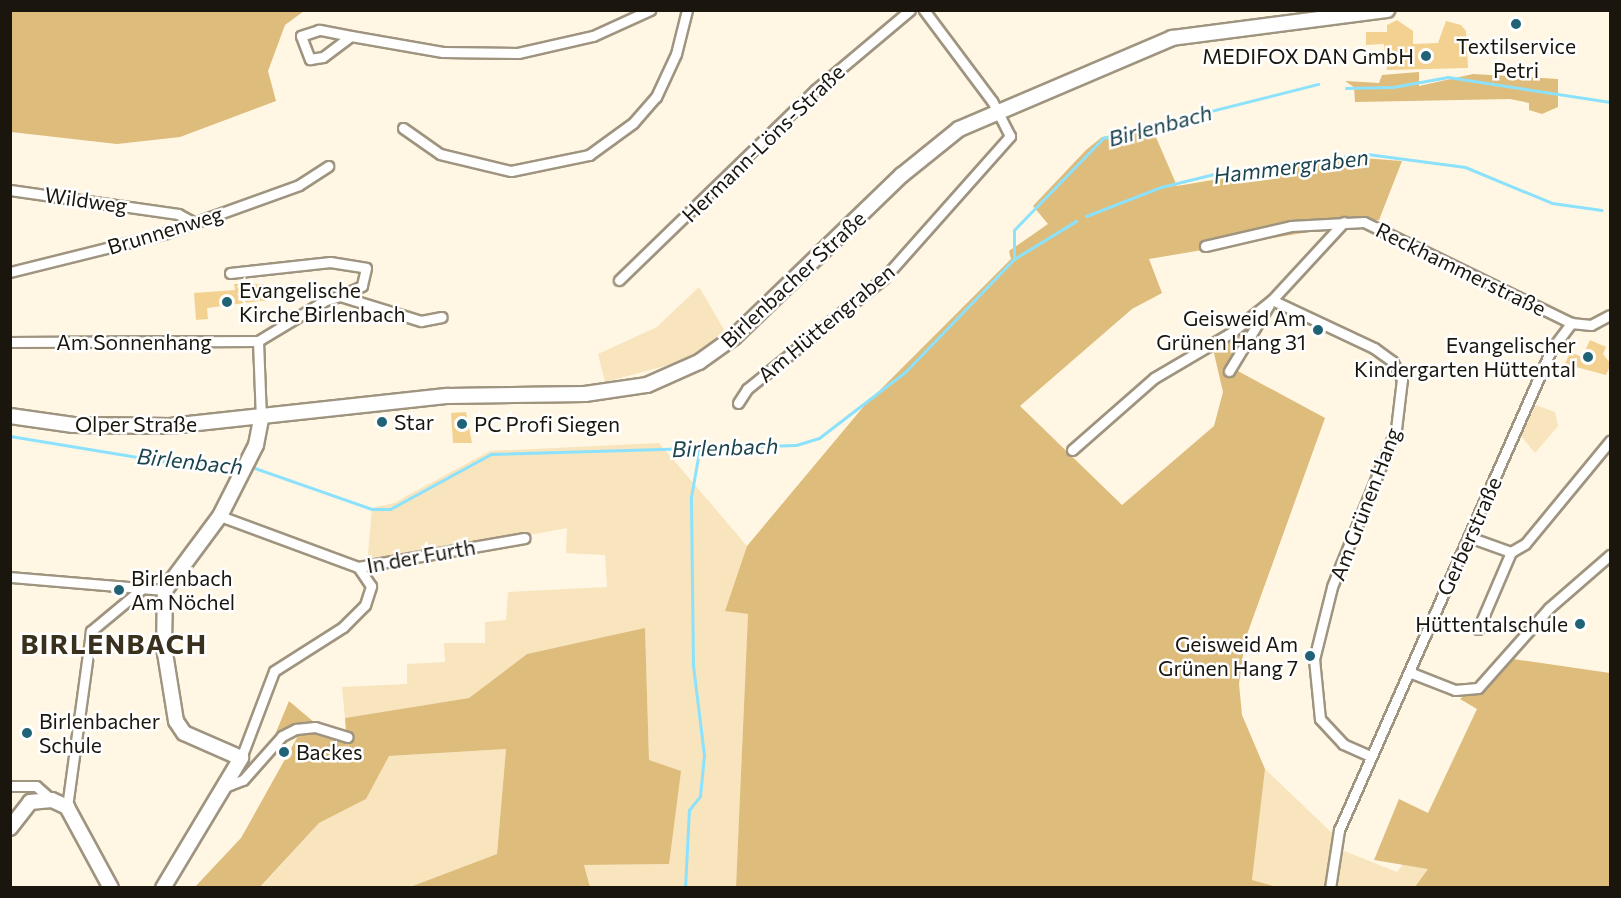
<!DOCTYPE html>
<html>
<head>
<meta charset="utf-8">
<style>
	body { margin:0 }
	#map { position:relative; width:1621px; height:898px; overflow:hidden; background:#fff6e3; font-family:Commissioner,sans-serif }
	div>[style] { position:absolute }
	.green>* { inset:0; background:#f8e4bd }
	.forest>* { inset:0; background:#ddbc7c }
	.stream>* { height:3px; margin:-1.5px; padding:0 1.5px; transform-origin:1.5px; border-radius:1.5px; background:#8ce2fc }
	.building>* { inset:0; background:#f3d291 }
	.roads { filter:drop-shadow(2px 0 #9f947f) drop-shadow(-2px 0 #9f947f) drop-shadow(0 2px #9f947f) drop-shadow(0 -2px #9f947f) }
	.street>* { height:9px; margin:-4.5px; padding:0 4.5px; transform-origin:4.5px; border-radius:4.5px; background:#fff }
	.secondary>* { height:14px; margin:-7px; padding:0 7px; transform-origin:7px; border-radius:7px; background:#fff }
	.dots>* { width:16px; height:16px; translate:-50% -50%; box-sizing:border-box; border:3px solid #fff; border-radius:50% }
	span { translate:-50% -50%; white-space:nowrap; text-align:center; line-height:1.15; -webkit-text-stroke:5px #fff; paint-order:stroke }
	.poi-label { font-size:21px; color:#1a160e }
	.right { translate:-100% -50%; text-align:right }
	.left { translate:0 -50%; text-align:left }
	.street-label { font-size:21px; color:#1a160e }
	.water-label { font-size:22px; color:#1c444f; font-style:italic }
	.district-label { font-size:27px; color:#39301e; font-weight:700; letter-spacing:1.5px }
	.frame { position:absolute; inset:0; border:12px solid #1a160e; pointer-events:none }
</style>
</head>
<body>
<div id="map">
	<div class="green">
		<div style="clip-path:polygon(699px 287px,726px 333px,680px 362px,605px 382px,598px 354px,657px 327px)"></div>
		<div style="clip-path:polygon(1536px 405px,1555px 412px,1558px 426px,1535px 453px,1521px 436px)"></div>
		<div style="clip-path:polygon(659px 443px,747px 546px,725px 611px,748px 614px,736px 888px,590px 887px,584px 865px,669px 864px,649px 760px,645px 629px,527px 654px,469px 698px,345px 718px,342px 687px,407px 684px,407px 664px,445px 662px,444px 643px,485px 643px,485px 622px,506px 620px,508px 592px,607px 587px,605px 555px,566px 553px,567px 528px,367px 565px,372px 508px,394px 503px,490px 451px)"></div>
		<div style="clip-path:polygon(506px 749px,497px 854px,410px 887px,260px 888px,319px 823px,366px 799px,389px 756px)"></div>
		<div style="clip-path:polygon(1265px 769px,1333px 834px,1324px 887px,1277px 887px,1252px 880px)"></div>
		<div style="clip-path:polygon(1422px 840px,1446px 859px,1427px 887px,1331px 888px,1339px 849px,1397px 872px)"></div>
	</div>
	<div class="forest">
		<div style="clip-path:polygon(10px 11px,11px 10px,304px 11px,285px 25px,268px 71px,276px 101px,180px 137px,117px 144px,11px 132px)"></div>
		<div style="clip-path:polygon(1419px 72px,1419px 86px,1473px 74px,1558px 79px,1558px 107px,1542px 114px,1529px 110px,1529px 103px,1510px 99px,1355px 102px,1354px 87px,1345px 81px,1379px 83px,1382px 75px)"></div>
		<div style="clip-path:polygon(1152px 128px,1177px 186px,1349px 157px,1402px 161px,1379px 220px,1149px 259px,1162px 293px,1132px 309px,1020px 406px,1122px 505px,1214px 426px,1223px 392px,1213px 349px,1251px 313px,1266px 322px,1236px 370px,1325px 418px,1245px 640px,1239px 684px,1242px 715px,1265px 769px,1252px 880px,1277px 887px,736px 887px,748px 614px,725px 611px,747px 546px,864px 406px,1011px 259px,1009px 251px,1048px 224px,1033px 206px,1086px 150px,1102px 137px)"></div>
		<div style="clip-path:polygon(645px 628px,649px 760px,681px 771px,669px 864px,584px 865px,590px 887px,410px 887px,497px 854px,506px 749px,389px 756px,366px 799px,319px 823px,260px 887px,194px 888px,241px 838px,298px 736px,272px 742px,289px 701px,315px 723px,346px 732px,345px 718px,469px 698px,527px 654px)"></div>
		<div style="clip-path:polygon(1513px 659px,1610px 673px,1610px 887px,1415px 887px,1428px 869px,1374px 860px,1399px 799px,1428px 813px,1477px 709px,1460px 699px)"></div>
	</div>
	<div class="stream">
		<div style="left:1346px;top:88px;width:47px;rotate:-1.2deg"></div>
		<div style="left:1393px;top:87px;width:56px;rotate:-10.3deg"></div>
		<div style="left:1448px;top:77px;width:164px;rotate:8.8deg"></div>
		<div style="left:1086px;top:216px;width:80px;rotate:-21.1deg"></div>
		<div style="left:1161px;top:187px;width:63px;rotate:-13.8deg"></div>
		<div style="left:1222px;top:172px;width:146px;rotate:-7.1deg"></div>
		<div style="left:1367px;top:154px;width:99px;rotate:7.6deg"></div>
		<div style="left:1465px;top:167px;width:94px;rotate:22.5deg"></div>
		<div style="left:1552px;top:203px;width:50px;rotate:8deg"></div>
		<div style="left:1014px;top:259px;width:73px;rotate:-31.5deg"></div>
		<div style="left:10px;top:436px;width:172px;rotate:9.4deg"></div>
		<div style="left:180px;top:464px;width:62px"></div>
		<div style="left:249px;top:466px;width:130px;rotate:19.3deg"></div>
		<div style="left:372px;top:509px;width:18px"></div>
		<div style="left:390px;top:509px;width:115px;rotate:-28.6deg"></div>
		<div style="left:491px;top:454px;width:305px;rotate:-1.7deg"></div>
		<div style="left:796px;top:445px;width:24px;rotate:-17deg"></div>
		<div style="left:819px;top:438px;width:108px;rotate:-37.5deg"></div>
		<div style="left:905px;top:372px;width:157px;rotate:-46deg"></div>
		<div style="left:1014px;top:259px;width:29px;rotate:-90deg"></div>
		<div style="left:1014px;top:230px;width:128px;rotate:-45.9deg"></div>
		<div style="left:1103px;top:138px;width:222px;rotate:-14.1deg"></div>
		<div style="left:685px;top:888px;width:78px;rotate:-87.1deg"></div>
		<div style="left:689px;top:810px;width:18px;rotate:-52deg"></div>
		<div style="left:700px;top:796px;width:41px;rotate:-84.4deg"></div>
		<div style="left:704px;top:755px;width:91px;rotate:-97deg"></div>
		<div style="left:693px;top:665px;width:168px;rotate:-90.7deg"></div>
		<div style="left:691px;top:497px;width:52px;rotate:-80deg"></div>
	</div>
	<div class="building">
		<div style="clip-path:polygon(1397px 20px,1413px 31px,1413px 44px,1438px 43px,1446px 21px,1461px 25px,1466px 31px,1468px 68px,1387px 70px,1384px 44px,1366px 45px,1366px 32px,1387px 32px,1387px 25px)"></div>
		<div style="clip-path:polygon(234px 284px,264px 284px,268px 300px,207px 308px,208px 319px,196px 320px,194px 293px,235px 290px)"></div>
		<div style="clip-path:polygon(1590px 340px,1606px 347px,1603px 354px,1611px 364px,1606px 375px,1565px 364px,1570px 352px,1582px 357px)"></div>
		<div style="clip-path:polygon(466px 412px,472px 443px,453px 443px,451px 413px)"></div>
	</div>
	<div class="roads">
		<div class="street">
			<div style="left:351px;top:36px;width:33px;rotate:-169deg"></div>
			<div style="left:319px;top:30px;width:19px;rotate:162deg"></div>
			<div style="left:301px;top:36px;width:25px;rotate:69deg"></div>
			<div style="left:310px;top:59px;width:13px;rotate:-9deg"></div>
			<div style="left:323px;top:57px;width:35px;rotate:-37deg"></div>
			<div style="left:351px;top:36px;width:93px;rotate:9.9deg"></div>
			<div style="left:443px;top:52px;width:75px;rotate:0.8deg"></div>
			<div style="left:518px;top:53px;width:77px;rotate:-12.8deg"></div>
			<div style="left:593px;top:36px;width:63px;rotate:-24.5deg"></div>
			<div style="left:403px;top:128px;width:45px;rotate:35.1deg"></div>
			<div style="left:440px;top:154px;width:73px;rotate:13.5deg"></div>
			<div style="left:511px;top:171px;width:80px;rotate:-11.6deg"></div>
			<div style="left:589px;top:155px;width:54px;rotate:-36deg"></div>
			<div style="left:633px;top:123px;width:35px;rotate:-49deg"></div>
			<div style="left:656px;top:97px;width:47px;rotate:-65.1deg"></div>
			<div style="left:676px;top:54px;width:45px;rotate:-76deg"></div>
			<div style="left:10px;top:190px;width:170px;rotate:8.1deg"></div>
			<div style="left:178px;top:214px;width:19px;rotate:28deg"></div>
			<div style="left:1205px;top:246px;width:88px;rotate:-13.1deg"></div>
			<div style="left:1291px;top:226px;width:73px;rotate:-3.1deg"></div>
			<div style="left:1364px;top:222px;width:230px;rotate:26deg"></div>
			<div style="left:1571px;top:323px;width:20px;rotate:6deg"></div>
			<div style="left:1591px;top:325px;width:21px;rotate:-28deg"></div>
			<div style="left:10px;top:272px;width:161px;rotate:-14deg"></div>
			<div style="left:166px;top:233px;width:141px;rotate:-19.8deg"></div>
			<div style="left:299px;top:185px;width:35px;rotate:-33deg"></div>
			<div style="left:230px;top:273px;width:101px;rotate:-6.3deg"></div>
			<div style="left:330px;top:262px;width:36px;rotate:9deg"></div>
			<div style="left:366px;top:268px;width:18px;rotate:103deg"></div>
			<div style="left:362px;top:286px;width:24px;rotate:156deg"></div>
			<div style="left:619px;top:280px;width:273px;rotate:-44.1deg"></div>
			<div style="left:815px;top:90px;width:124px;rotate:-40.1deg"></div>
			<div style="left:1272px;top:300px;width:113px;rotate:25.2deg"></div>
			<div style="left:1374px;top:348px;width:22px;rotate:36deg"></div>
			<div style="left:1392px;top:361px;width:21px;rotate:61deg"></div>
			<div style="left:1402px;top:379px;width:50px;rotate:96.8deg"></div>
			<div style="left:1396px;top:429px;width:170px;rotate:112.1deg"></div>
			<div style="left:1332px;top:587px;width:74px;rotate:104deg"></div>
			<div style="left:1314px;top:659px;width:60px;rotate:84.3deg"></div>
			<div style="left:1320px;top:719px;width:34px;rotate:47deg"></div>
			<div style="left:1343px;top:744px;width:30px;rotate:24deg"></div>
			<div style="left:10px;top:342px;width:248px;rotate:-0.2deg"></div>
			<div style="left:1229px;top:371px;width:77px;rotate:-58.8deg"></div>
			<div style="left:738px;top:403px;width:17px;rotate:-57deg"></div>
			<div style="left:747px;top:389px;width:176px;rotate:-39deg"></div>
			<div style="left:884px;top:278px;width:190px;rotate:-48.4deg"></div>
			<div style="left:1010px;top:136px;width:39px;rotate:-117deg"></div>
			<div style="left:992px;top:101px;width:114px;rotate:-126.8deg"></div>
			<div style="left:261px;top:419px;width:78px;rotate:-92.2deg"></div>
			<div style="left:258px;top:341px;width:79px;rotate:-31.1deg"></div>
			<div style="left:326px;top:300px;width:15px;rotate:-16deg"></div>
			<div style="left:340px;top:296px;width:85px;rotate:17.2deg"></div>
			<div style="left:421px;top:321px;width:21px;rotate:-11deg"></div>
			<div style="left:1072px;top:450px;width:109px;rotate:-41.3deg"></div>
			<div style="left:1154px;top:378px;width:91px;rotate:-30.5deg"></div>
			<div style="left:1232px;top:332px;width:51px;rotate:-38.7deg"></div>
			<div style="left:1272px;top:300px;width:106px;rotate:-47.3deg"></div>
			<div style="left:220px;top:516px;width:147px;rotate:20.3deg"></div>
			<div style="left:358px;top:567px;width:169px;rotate:-9.9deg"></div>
			<div style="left:1469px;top:537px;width:45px;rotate:19.7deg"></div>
			<div style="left:1511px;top:552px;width:16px;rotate:-30deg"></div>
			<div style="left:1525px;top:544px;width:134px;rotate:-50.5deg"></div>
			<div style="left:10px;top:577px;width:156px;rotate:4.8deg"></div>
			<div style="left:1478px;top:629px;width:84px;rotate:-66.8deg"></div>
			<div style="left:1409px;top:672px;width:49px;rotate:21.4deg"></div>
			<div style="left:1455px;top:690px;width:23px;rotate:-5deg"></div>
			<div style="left:1478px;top:688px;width:107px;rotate:-48.4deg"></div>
			<div style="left:1549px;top:608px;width:81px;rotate:-41deg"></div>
			<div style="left:241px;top:758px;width:93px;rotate:-69.2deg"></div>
			<div style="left:274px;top:671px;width:82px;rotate:-32.5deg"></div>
			<div style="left:343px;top:627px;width:31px;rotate:-45deg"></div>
			<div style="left:365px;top:605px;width:20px;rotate:-72deg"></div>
			<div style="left:371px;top:586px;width:23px;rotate:-124deg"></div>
			<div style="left:10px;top:786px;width:26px"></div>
			<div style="left:36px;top:786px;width:21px;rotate:41deg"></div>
			<div style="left:227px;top:786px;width:17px;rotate:-21deg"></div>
			<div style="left:243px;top:780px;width:59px;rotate:-48.4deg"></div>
			<div style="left:282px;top:736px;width:16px;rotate:-27deg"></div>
			<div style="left:296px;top:729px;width:19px;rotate:-6deg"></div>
			<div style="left:315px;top:727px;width:34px;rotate:17deg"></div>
			<div style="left:67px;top:807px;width:178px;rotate:-82.2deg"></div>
			<div style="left:91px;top:631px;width:69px;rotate:-39.7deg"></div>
			<div style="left:1330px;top:888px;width:59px;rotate:-81.2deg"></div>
			<div style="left:1339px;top:830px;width:525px;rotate:-66.17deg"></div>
			<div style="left:1551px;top:350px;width:34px;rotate:-53deg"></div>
		</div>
		<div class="secondary">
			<div style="left:10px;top:416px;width:64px;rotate:8.1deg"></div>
			<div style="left:73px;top:425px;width:97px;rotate:0.6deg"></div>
			<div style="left:170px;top:426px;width:280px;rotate:-6.2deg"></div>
			<div style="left:448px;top:396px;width:137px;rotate:-0.8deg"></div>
			<div style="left:585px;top:394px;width:63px;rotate:-8.3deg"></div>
			<div style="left:647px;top:385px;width:57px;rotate:-23.9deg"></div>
			<div style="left:699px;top:362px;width:43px;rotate:-35.5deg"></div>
			<div style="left:734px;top:337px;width:233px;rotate:-44deg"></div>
			<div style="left:902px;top:175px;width:73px;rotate:-38.9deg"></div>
			<div style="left:959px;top:129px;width:232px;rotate:-23.1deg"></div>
			<div style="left:1172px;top:38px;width:217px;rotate:-7.4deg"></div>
			<div style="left:10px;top:828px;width:33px;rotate:-52deg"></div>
			<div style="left:30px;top:802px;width:22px;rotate:-5deg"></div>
			<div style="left:52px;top:800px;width:17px;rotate:25deg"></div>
			<div style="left:67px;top:807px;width:92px;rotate:61.5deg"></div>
			<div style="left:163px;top:888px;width:152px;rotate:-59deg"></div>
			<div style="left:241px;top:758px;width:62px;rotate:-156.3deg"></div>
			<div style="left:184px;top:733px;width:14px;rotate:-124deg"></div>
			<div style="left:176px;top:721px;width:75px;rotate:-99.2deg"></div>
			<div style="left:164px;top:647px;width:57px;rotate:-89deg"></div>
			<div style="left:165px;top:590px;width:92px;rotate:-53.4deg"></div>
			<div style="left:220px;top:516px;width:80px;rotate:-63.1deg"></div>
			<div style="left:256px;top:445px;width:26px;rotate:-79deg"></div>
		</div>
	</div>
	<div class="dots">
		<div style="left:1516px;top:24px;background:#206376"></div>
		<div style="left:1426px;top:56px;background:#206376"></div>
		<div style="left:227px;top:302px;background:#206376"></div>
		<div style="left:1318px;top:330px;background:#206376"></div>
		<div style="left:1588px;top:357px;background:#206376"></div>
		<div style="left:382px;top:422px;background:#206376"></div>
		<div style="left:462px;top:424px;background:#206376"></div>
		<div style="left:119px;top:590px;background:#206376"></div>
		<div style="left:1580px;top:624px;background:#206376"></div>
		<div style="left:1310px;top:656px;background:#206376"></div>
		<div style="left:27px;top:733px;background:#206376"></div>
		<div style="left:284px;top:752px;background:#206376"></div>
	</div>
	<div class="poi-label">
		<span style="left:1516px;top:58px">Textilservice<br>Petri</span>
		<span class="right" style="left:1414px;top:56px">MEDIFOX DAN GmbH</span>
		<span class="left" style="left:239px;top:302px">Evangelische<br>Kirche Birlenbach</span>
		<span class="right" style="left:1306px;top:330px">Geisweid Am<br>Grünen Hang 31</span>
		<span class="right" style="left:1576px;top:357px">Evangelischer<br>Kindergarten Hüttental</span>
		<span class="left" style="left:394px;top:422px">Star</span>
		<span class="left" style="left:474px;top:424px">PC Profi Siegen</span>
		<span class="left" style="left:131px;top:590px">Birlenbach<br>Am Nöchel</span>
		<span class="right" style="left:1568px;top:624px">Hüttentalschule</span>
		<span class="right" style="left:1298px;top:656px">Geisweid Am<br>Grünen Hang 7</span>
		<span class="left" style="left:39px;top:733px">Birlenbacher<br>Schule</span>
		<span class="left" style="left:296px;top:752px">Backes</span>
	</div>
	<div class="street-label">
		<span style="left:763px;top:143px;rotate:-44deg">Hermann-Löns-Straße</span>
		<span style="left:86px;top:200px;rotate:8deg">Wildweg</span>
		<span style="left:165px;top:230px;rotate:-17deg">Brunnenweg</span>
		<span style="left:1461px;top:269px;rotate:26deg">Reckhammerstraße</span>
		<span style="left:793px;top:279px;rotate:-43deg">Birlenbacher Straße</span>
		<span style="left:826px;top:323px;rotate:-40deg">Am Hüttengraben</span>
		<span style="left:134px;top:342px">Am Sonnenhang</span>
		<span style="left:136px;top:424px">Olper Straße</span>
		<span style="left:1365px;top:504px;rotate:-69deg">Am Grünen Hang</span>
		<span style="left:1469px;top:536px;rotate:-66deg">Gerberstraße</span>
		<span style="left:421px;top:556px;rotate:-10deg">In der Furth</span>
	</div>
	<div class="water-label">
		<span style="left:1160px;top:125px;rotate:-15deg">Birlenbach</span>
		<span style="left:1291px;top:166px;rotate:-7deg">Hammergraben</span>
		<span style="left:725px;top:447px;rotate:-2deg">Birlenbach</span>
		<span style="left:190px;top:461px;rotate:6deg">Birlenbach</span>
	</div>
	<div class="district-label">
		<span style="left:114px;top:644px">BIRLENBACH</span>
	</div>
	<div class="frame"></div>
</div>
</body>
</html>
